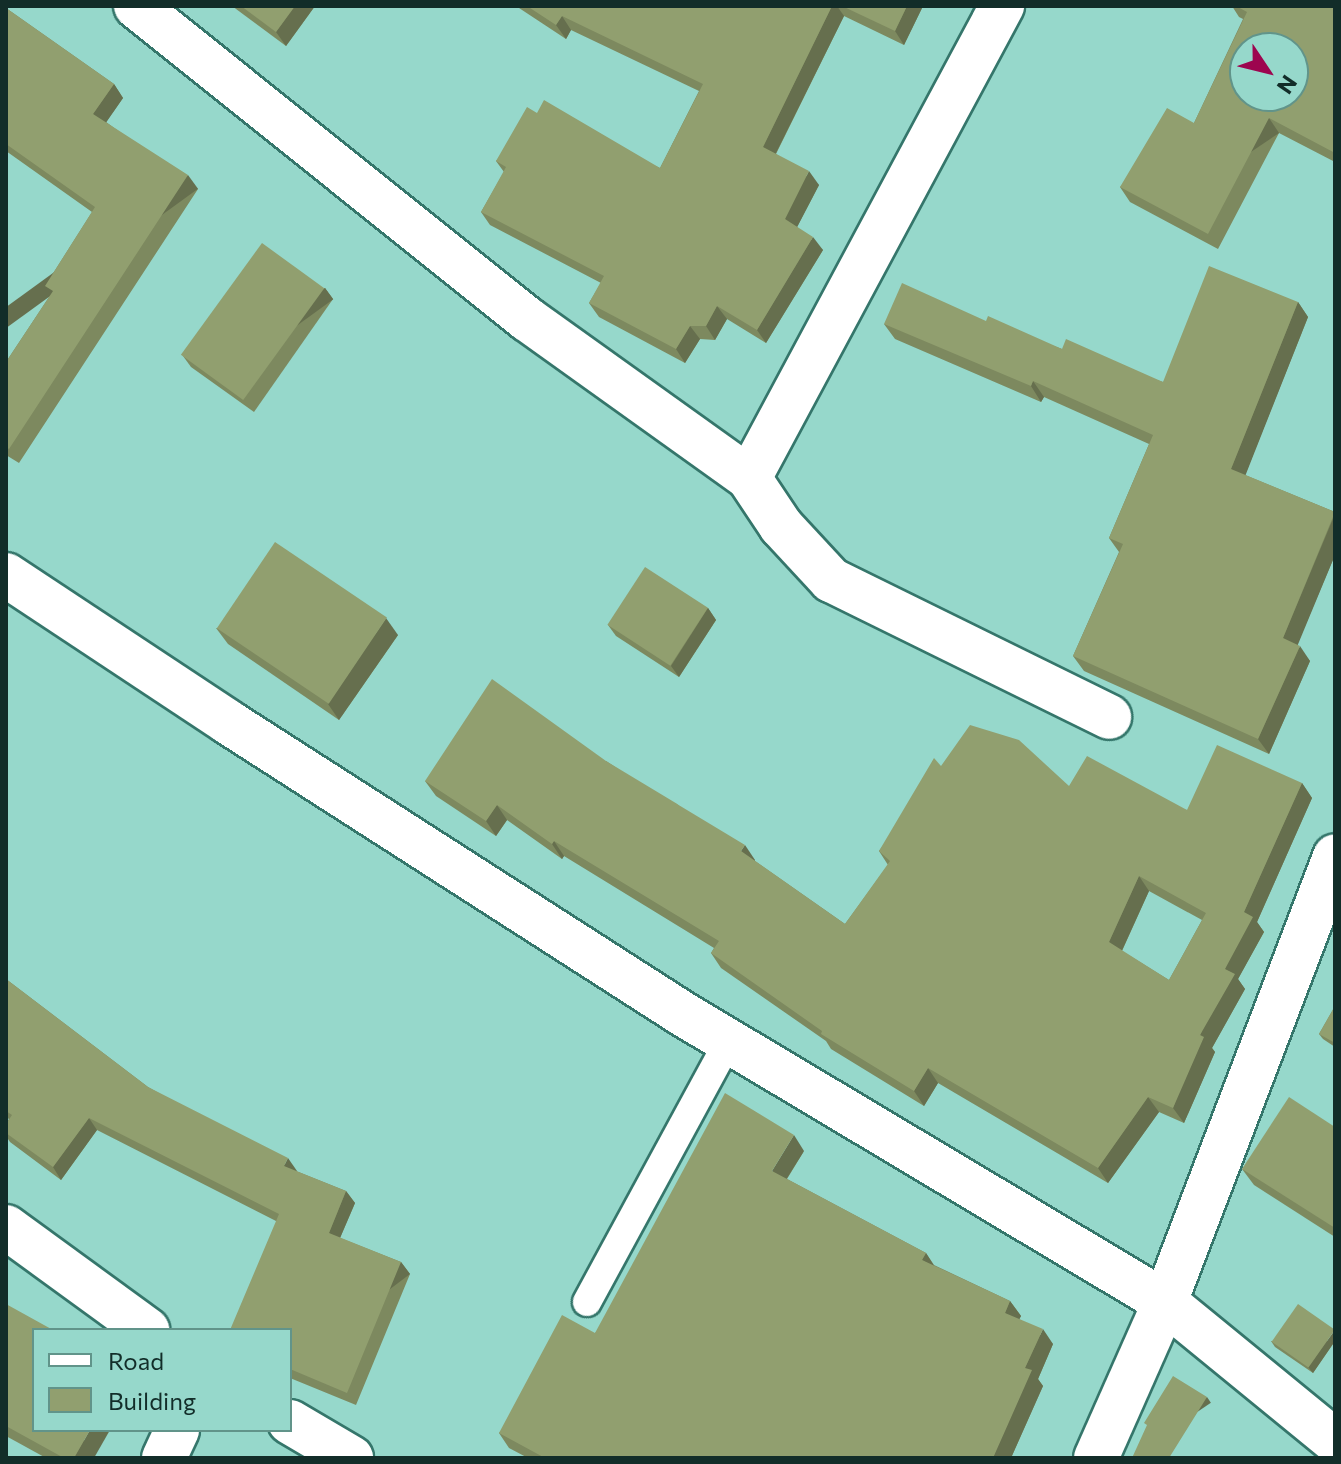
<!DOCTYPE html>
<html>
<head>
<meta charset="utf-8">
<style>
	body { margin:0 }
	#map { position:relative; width:1341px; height:1464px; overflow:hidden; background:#96d8cb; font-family:Commissioner,sans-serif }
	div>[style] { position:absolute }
	.roads { filter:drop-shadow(2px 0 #35766b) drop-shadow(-2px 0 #35766b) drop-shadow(0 2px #35766b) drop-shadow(0 -2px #35766b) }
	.lane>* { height:28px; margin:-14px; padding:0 14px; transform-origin:14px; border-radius:14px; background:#fff }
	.street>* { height:44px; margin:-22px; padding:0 22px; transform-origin:22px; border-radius:22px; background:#fff }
	.wall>* { inset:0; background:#7d895f }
	.shaded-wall>* { inset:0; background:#666f4e; transform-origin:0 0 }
	.building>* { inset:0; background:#919f6f; transform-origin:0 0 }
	span { translate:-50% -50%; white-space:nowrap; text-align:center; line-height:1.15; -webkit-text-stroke:6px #96d8cb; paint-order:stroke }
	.frame { position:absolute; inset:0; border:8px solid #122d29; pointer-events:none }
	.legend { position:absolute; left:32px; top:1328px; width:260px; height:104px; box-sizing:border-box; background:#96d8cb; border:2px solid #61948a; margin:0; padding:10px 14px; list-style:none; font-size:24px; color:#122d29 }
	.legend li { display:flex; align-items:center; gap:16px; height:40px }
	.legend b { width:40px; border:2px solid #61948a }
	.north { position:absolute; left:1229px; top:32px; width:80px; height:80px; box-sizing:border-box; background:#96d8cb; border:2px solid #61948a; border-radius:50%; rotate:125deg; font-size:22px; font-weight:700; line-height:32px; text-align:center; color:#122d29 }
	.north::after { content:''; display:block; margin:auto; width:28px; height:36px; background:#9d054f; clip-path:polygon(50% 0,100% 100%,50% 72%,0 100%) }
</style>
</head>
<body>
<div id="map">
	<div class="roads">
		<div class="lane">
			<div style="left:587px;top:1302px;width:297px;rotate:-61.5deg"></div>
		</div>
		<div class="street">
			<div style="left:136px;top:6px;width:501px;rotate:38.68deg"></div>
			<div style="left:527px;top:319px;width:273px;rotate:35.6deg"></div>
			<div style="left:749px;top:478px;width:58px;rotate:56.3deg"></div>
			<div style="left:781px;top:526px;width:74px;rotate:47.2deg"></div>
			<div style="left:831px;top:580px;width:310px;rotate:26.2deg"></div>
			<div style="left:749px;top:478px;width:536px;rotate:-61.81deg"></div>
			<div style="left:6px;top:575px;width:266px;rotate:33.5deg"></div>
			<div style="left:228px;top:722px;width:541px;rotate:32.69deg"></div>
			<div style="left:683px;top:1014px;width:561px;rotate:30.86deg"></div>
			<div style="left:1165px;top:1302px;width:220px;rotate:39.3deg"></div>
			<div style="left:6px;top:1227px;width:175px;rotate:36.1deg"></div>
			<div style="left:290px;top:1422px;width:71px;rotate:30.5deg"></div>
			<div style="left:164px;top:1458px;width:31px;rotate:-65deg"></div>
			<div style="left:1096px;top:1458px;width:171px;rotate:-66.1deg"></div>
			<div style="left:1165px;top:1302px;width:477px;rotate:-69.1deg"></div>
		</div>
	</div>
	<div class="wall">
		<div style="clip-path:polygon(232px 6px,315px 6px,286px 46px)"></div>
		<div style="clip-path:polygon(516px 6px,923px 6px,904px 45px,844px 16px,776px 154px,819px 185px,797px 227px,823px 250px,766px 343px,727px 319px,715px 340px,700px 339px,685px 363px,599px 317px,589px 303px,601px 283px,490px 225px,481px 212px,504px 172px,496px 161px,537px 113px,660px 168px,699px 91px,571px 30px,566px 39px)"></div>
		<div style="clip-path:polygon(1232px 6px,1335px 6px,1335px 162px,1279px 133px,1218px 249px,1130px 202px,1120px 187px,1194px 123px,1243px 19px,1239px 17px)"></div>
		<div style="clip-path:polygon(6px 8px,114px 84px,123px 98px,106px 122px,198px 189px,19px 463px,6px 455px,6px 362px,51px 294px,45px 286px,92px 212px,6px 151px)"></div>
		<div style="clip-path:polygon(325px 288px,333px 299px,254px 412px,191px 367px,183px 356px)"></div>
		<div style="clip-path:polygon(1298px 302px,1308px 317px,1245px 475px,1335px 512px,1335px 555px,1297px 645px,1310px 661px,1269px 754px,1084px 671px,1073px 656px,1119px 552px,1109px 538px,1149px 444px,1044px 397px,1041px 402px,895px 339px,884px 324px,986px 321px,1062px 349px,1163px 382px)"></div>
		<div style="clip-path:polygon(708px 608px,716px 620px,679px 677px,616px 636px,608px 625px)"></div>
		<div style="clip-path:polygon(216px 628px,398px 635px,339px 720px,228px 644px)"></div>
		<div style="clip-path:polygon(evenodd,606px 761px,755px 860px,755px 861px,845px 924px,888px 865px,879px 851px,941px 766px,1069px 786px,1187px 810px,1302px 783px,1312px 798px,1257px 922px,1264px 932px,1238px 979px,1245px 989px,1212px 1048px,1215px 1052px,1184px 1123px,1159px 1112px,1108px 1183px,938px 1083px,924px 1106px,831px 1049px,826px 1041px,721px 968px,711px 953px,714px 948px,564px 856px,562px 859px,507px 820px,496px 836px,436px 796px,425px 781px,606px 761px,1149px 891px,1202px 920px,1169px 980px,1122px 951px,1149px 891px)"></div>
		<div style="clip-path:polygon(6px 979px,148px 1087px,296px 1171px,346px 1191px,355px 1203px,340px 1238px,401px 1262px,410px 1274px,356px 1405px,290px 1378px,290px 1330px,276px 1221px,97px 1130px,61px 1180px,10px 1142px,6px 1136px,6px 1124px,9px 1119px,6px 1117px)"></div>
		<div style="clip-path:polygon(1335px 1006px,1335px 1047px,1323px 1039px,1319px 1034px)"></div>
		<div style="clip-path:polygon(1335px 1127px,1335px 1237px,1254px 1185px,1242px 1169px)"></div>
		<div style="clip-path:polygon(804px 1151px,787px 1179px,926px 1253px,934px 1265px,1010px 1301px,1021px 1316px,1019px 1319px,1053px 1344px,1038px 1379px,1043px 1386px,1011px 1458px,528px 1458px,509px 1448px,499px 1433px,595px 1333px)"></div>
		<div style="clip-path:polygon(6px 1304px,94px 1458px,46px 1458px,6px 1436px)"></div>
		<div style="clip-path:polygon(1271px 1341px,1335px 1341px,1313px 1373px,1275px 1347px)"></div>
	</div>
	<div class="shaded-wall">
		<div style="clip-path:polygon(295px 6px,315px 6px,286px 46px,276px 32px)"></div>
		<div style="clip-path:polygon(832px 6px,837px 6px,844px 16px,772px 161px,763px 147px)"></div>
		<div style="clip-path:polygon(907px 6px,923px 6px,904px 45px,895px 31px)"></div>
		<div style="clip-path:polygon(562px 16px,571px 30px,566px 39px,556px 25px)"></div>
		<div style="clip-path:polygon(114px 84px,123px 98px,103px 127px,93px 114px)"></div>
		<div style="left:1269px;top:118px;width:18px;height:131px;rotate:56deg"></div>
		<div style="clip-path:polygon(809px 171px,819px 185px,794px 233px,785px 219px)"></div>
		<div style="left:188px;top:175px;width:17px;height:327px;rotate:54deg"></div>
		<div style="clip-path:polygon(813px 237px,823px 250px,766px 343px,757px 330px)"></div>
		<div style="left:325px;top:288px;width:14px;height:137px;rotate:54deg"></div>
		<div style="clip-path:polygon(1298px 302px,1308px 317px,1242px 484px,1231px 469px)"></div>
		<div style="clip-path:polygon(717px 306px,727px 319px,715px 340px,706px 326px)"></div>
		<div style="clip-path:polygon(690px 326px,700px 339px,685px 363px,676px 349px)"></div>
		<div style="clip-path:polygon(1033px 381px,1044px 397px,1041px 402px,1031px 386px)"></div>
		<div style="clip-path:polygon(1335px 514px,1335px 555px,1294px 654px,1283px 638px)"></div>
		<div style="clip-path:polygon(708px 608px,716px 620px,679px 677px,671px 666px)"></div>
		<div style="clip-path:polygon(386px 618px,398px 635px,339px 720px,328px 704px)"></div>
		<div style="clip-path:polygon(1300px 646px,1310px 661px,1269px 754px,1258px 739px)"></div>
		<div style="clip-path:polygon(1302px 783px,1312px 798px,1257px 922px,1264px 932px,1238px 979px,1245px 989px,1212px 1048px,1215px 1052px,1184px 1123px,1173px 1108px,1225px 969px,1244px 912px)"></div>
		<div style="clip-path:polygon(497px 805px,507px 820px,496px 836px,486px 821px)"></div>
		<div style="clip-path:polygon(554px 841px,564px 856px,562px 859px,552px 844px)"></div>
		<div style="clip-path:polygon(745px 845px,755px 860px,751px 866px,741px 851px)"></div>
		<div style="clip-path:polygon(1139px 876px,1149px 891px,1119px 957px,1109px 942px)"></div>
		<div style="clip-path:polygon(928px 1068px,938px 1083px,924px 1106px,914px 1091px)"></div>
		<div style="clip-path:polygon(1148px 1097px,1159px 1112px,1108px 1183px,1098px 1168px)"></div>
		<div style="clip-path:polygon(89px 1118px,97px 1130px,61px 1180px,53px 1167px)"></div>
		<div style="clip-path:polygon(794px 1135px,804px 1151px,782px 1186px,772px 1171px)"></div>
		<div style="clip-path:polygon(288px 1158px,297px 1171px,293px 1179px,284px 1166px)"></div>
		<div style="clip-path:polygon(346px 1191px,355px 1203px,337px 1245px,329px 1233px)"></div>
		<div style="clip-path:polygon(926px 1253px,936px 1269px,922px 1260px)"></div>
		<div style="left:401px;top:1262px;width:15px;height:142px;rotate:53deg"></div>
		<div style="clip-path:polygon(1010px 1301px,1021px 1316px,1015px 1328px,1005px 1313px)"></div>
		<div style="clip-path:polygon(1043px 1329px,1053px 1344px,1038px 1379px,1043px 1386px,1011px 1458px,993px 1458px,1025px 1368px)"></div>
		<div style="clip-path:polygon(1335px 1330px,1335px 1341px,1313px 1373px,1308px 1367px)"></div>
		<div style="left:1207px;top:1397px;width:7px;height:72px;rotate:56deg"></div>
		<div style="clip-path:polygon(90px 1430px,110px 1430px,94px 1458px,74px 1458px)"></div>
	</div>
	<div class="building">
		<div style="clip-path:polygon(241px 6px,295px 6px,276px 32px)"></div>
		<div style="clip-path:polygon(527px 6px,832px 6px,763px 147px,809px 171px,785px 219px,813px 237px,757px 330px,717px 306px,706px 326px,690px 326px,676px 349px,589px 303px,604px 276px,481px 212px,506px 167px,496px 161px,527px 107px,537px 113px,544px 100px,660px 168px,703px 84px,562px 16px,556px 25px)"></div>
		<div style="clip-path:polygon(842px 6px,907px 6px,895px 31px)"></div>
		<div style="clip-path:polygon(evenodd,1236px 6px,1335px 6px,1335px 153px,1269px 118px,1208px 234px,1120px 187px,1167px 108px,1194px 123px,1247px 12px,1236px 6px,1245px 48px,1293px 48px,1293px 96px,1245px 96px,1245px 48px)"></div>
		<div style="clip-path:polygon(6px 8px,114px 84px,93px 114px,188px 175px,9px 449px,6px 447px,6px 362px,53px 291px,45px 286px,95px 207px,6px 144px)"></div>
		<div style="left:262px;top:243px;width:77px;height:138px;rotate:36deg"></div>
		<div style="clip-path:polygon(1209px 266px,1298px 302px,1231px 469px,1335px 512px,1283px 638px,1300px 646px,1258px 739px,1073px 656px,1123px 544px,1109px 538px,1153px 435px,1033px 381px,1031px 386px,884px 324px,902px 283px,986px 321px,988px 316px,1062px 349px,1066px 339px,1163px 382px)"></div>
		<div style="left:275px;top:542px;width:135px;height:104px;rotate:34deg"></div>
		<div style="left:645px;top:567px;width:75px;height:69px;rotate:33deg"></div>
		<div style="clip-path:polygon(evenodd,492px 679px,606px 761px,745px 845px,741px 851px,845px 924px,890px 861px,879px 851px,934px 758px,941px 766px,970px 725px,1019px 740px,1069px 786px,1087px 756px,1187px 810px,1217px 745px,1302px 783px,1244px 912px,1253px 917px,1225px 969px,1235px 974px,1200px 1035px,1204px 1037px,1173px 1108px,1148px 1097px,1098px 1168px,928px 1068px,914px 1091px,821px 1034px,822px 1031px,711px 953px,719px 941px,554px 841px,552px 844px,497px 805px,486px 821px,425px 781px,492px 679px,1139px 876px,1206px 913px,1169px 980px,1109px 942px,1139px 876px)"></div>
		<div style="clip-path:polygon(6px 979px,148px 1087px,288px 1158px,284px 1166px,346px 1191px,329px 1233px,401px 1262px,347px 1393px,290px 1369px,290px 1330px,230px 1330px,279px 1214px,89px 1118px,53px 1167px,6px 1133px,6px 1124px,12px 1115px,6px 1111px)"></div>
		<div style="clip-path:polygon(1335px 1006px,1335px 1043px,1319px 1034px)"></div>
		<div style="clip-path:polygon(725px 1093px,794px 1135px,772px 1171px,926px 1253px,922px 1260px,1010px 1301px,1005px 1313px,1043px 1329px,1025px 1368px,1032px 1370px,993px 1458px,545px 1458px,499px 1433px,562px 1315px,595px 1333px)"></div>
		<div style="clip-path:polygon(1289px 1097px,1335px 1127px,1335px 1228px,1242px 1169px)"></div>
		<div style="clip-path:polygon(6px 1304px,53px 1330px,34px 1330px,34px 1430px,90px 1430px,74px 1458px,64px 1458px,6px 1426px)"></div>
		<div style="left:1298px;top:1304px;width:45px;height:46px;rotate:35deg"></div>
		<div style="clip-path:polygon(1173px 1376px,1207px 1397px,1169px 1458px,1132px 1458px,1147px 1425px,1144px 1423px)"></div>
	</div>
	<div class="frame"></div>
	<ul class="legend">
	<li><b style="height:10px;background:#fff"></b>Road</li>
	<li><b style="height:22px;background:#919f6f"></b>Building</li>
	</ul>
	<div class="north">N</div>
</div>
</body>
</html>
